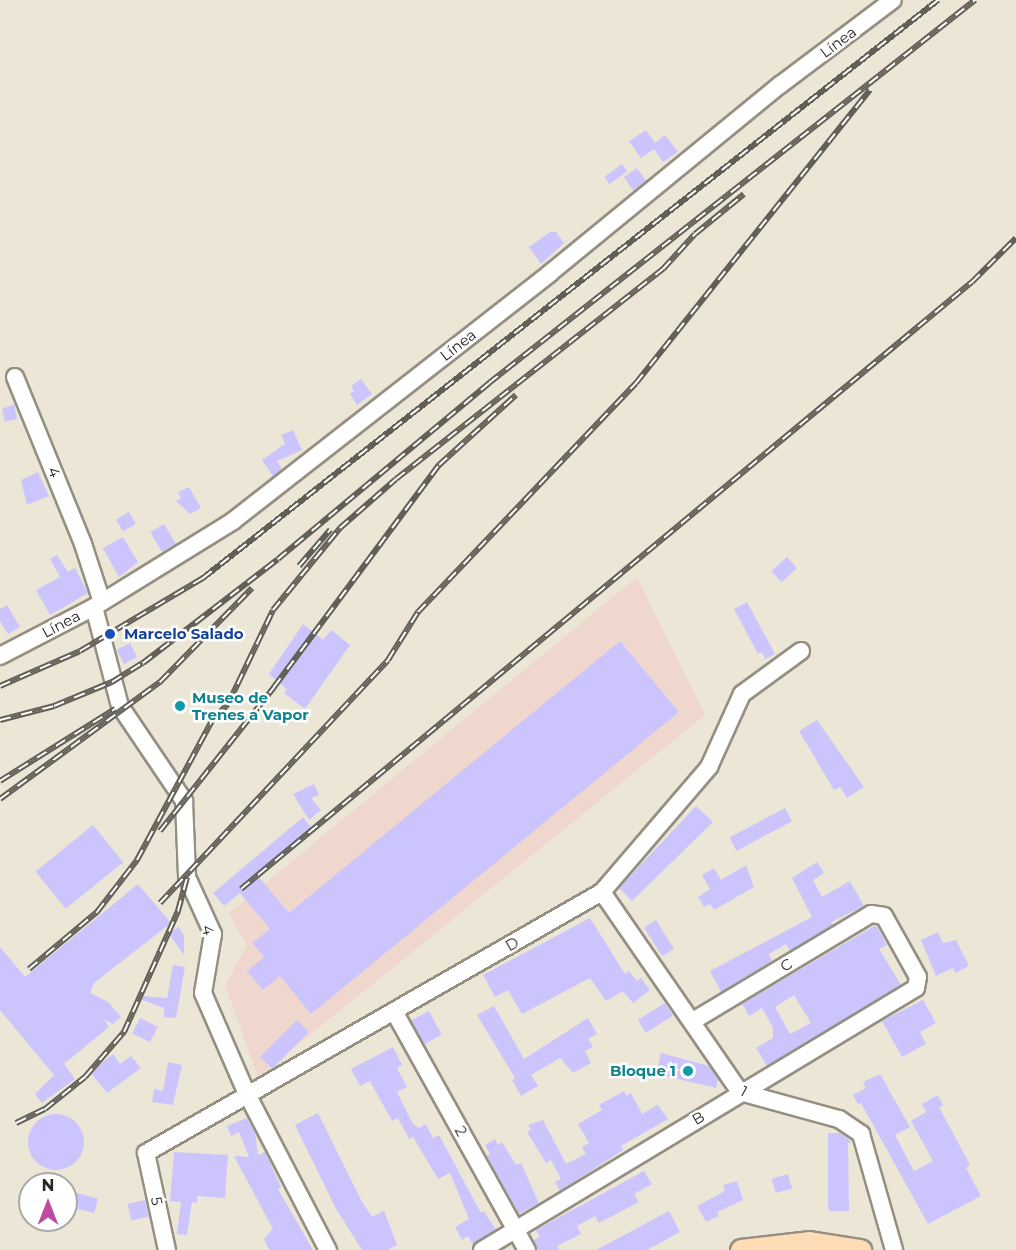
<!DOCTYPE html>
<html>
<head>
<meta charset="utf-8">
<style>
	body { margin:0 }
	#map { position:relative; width:1016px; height:1250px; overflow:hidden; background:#ece6d7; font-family:Montserrat,sans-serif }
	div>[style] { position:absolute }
	.industrial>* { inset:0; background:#efd7cd }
	.building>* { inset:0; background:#ccc5fd; transform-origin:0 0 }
	.round { border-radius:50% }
	.roads { filter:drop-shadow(2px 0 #958f82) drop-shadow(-2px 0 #958f82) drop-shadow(0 2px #958f82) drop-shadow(0 -2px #958f82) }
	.minor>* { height:16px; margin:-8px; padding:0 8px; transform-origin:8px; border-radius:8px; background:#fff }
	.major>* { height:21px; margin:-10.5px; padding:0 10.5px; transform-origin:10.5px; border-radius:10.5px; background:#fedcb6 }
	.rail>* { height:6px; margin-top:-3px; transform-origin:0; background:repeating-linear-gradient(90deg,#fff 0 11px,#625f57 0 22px); box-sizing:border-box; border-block:2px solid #625f57 }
	.dots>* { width:16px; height:16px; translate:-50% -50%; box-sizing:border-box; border:3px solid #fff; border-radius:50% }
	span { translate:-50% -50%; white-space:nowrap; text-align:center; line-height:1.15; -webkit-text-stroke:5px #fff; paint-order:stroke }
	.street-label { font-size:15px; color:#292721 }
	.transit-label { font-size:15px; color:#164399; font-weight:700 }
	.left { translate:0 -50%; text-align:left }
	.culture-label { font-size:15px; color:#0d838f; font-weight:700 }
	.right { translate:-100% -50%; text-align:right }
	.north { position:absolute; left:18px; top:1172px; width:60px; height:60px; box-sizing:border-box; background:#fff; border:2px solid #a9a9a6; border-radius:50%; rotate:0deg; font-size:16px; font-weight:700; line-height:24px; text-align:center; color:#292721 }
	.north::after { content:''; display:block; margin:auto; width:21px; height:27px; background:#bf4aa2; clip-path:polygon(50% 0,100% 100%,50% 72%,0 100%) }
</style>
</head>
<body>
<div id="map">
	<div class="industrial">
		<div style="clip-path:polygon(637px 577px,705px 715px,258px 1077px,225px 985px,247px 946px,229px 913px)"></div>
	</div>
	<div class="building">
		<div style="clip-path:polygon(646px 130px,655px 143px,665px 135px,678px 152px,663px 162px,654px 149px,641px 158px,629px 141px)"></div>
		<div style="left:622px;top:164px;width:9px;height:22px;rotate:54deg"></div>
		<div style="left:637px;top:168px;width:16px;height:16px;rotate:55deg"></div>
		<div style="clip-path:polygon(550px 232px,556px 232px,564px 243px,541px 264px,529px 247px)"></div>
		<div style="clip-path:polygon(361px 379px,372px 394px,357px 405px,350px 394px,354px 391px,351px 386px)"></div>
		<div style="clip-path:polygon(14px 404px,17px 419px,5px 422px,2px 409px)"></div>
		<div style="clip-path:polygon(293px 430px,302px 450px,277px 461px,282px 469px,273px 476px,262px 460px,285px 444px,281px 435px)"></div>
		<div style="clip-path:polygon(38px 472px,49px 496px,27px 505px,21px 480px)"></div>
		<div style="clip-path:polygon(189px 487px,201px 508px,190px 514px,176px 501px,181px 498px,178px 492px)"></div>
		<div style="left:129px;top:512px;width:14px;height:15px;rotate:60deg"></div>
		<div style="left:164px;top:524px;width:23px;height:16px;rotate:59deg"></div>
		<div style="clip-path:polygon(123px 537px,138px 562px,119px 577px,103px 548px)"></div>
		<div style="clip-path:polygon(57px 555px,68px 572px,75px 568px,88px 593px,50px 615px,36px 590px,60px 577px,50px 559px)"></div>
		<div style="left:787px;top:557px;width:15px;height:21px;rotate:48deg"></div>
		<div style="clip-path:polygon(747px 602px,775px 654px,765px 659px,762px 652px,758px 654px,734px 609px)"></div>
		<div style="clip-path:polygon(7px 605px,20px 627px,8px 634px,0 621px,0 609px)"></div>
		<div style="clip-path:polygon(303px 624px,323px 640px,331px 630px,350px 645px,305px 709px,284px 693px,287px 689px,269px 674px)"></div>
		<div style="clip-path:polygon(620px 641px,679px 712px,311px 1014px,280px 976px,263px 990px,247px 971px,264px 957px,252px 943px,270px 929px,240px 893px,224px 906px,213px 893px,303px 817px,314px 831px,259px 877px,289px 913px)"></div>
		<div style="left:130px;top:643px;width:16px;height:15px;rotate:63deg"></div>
		<div style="clip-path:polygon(817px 720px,864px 787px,847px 798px,840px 787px,834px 790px,799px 731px)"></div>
		<div style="clip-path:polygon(314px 784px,319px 795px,311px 798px,321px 810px,309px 820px,293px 794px)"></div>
		<div style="clip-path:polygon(696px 806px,713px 822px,632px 901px,619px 888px)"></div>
		<div style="left:785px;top:808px;width:15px;height:63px;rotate:62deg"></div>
		<div style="left:93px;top:825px;width:48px;height:74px;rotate:51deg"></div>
		<div style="clip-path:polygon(817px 862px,824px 873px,813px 880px,822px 897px,850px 881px,864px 906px,831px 922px,833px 925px,790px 951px,786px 944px,769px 954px,772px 961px,721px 992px,710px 971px,812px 917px,792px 878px)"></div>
		<div style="clip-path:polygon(746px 865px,754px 887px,714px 910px,710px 904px,704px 907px,698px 897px,710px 889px,702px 875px,714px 868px,721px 880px)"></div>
		<div style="clip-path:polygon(138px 884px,171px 923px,94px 983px,90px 993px,108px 1002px,121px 1017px,113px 1024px,104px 1019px,109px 1027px,64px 1064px,75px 1079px,42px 1103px,35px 1094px,54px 1075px,0 1010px,0 947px,25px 977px)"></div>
		<div style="clip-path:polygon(590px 918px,625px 974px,629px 971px,637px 981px,641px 978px,650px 990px,633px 1003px,623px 991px,606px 1001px,590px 978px,522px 1014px,508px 990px,495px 997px,483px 975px)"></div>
		<div style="left:656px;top:920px;width:34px;height:14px;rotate:58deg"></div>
		<div style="clip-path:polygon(evenodd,876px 925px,887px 945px,879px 949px,901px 985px,767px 1066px,756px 1048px,773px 1038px,773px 1028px,762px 1008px,749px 1016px,743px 1005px,738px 1006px,876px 925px,794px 995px,811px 1023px,790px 1034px,775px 1007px,794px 995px)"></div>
		<div style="clip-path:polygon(178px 927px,184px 935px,184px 955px,169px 934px)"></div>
		<div style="clip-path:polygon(938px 932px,943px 943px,956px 940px,969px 966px,955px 973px,953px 968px,936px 976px,921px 940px)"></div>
		<div style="clip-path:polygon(173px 965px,185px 967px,176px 1018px,164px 1017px,164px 1008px,140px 999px,141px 996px,167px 998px)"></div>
		<div style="clip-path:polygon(923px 1000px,936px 1023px,920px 1032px,926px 1044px,902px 1057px,882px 1021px)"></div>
		<div style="left:665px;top:1003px;width:15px;height:32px;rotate:58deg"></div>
		<div style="clip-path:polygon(494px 1006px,524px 1059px,588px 1018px,597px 1034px,588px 1039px,593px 1047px,585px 1051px,591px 1063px,573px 1073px,560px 1058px,531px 1075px,538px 1086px,521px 1096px,512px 1080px,515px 1078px,477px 1015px)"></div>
		<div style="left:429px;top:1011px;width:27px;height:21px;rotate:62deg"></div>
		<div style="left:140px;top:1018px;width:20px;height:17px;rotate:27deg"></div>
		<div style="left:297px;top:1020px;width:17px;height:52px;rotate:45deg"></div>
		<div style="clip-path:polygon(393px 1047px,402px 1065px,397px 1068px,407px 1087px,397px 1092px,413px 1124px,419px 1128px,426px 1124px,433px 1138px,439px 1135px,481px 1213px,484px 1211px,496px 1230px,473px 1245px,468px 1236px,462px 1240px,455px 1227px,469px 1219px,450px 1173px,438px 1179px,413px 1137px,409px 1139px,398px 1118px,392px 1121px,370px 1081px,360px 1086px,351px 1069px)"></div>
		<div style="clip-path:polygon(661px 1053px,709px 1066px,718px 1079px,716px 1088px,656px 1074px)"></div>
		<div style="clip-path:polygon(113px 1054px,120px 1064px,131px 1056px,141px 1068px,107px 1093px,90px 1072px)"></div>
		<div style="clip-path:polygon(168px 1062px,182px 1065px,173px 1105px,152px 1102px,154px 1089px,163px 1091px)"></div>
		<div style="clip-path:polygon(880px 1074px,910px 1127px,895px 1135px,914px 1171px,933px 1161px,911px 1121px,926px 1112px,922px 1104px,938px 1095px,943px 1105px,939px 1107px,970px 1165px,966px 1168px,981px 1196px,928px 1224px,861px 1103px,858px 1104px,853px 1095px,866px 1088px,863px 1082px)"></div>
		<div style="clip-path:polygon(624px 1091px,627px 1096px,631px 1093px,642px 1114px,658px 1105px,668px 1119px,621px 1146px,623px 1150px,560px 1191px,555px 1182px,561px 1179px,551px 1160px,546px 1163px,527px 1132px,531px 1130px,528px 1125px,543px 1120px,566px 1164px,586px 1154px,582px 1147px,589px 1143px,578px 1124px,602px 1110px,599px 1105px)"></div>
		<div style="clip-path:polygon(318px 1113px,361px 1200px,372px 1217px,384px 1211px,397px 1245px,387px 1250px,362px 1250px,336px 1209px,295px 1125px)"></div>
		<div class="round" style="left:28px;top:1114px;width:56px;height:56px"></div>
		<div style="clip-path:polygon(247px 1118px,255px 1133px,258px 1155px,265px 1152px,281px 1187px,278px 1189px,313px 1250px,269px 1250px,264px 1239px,273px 1229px,234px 1156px,249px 1157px,239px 1132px,231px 1136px,227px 1126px)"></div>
		<div style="clip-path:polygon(828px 1133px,840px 1133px,852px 1142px,848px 1143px,849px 1211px,829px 1211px,828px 1206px)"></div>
		<div style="clip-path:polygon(495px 1139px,498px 1145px,502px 1142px,516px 1165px,521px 1163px,539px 1203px,519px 1214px,487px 1156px,490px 1154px,485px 1145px)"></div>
		<div style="clip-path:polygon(174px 1152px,228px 1155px,225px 1198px,197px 1196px,197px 1203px,192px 1202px,187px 1235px,177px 1234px,181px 1202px,170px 1201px)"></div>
		<div style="clip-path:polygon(644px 1171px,652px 1184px,634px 1194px,639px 1202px,599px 1223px,595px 1216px,577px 1226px,581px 1234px,557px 1246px,560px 1250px,538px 1250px,534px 1240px,540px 1237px,536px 1230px)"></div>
		<div style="left:788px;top:1174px;width:15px;height:17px;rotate:74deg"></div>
		<div style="clip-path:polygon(737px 1181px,743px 1200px,717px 1212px,719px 1216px,706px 1222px,697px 1206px,725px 1191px,723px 1185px)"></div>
		<div style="left:69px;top:1191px;width:30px;height:15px;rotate:15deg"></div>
		<div style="left:145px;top:1200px;width:17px;height:18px;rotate:77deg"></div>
		<div style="clip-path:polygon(669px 1211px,680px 1232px,647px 1250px,596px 1250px)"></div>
	</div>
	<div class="roads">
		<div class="minor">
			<div style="left:15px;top:377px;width:180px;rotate:67.8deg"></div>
			<div style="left:83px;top:544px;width:61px;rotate:71.9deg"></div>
			<div style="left:94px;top:607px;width:102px;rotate:75.3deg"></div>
			<div style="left:120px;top:706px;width:115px;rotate:56deg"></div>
			<div style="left:184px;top:801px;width:76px;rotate:87.7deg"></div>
			<div style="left:187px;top:877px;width:63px;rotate:65.5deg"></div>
			<div style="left:213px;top:934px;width:60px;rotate:99.6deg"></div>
			<div style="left:203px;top:993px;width:110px;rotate:66.5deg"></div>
			<div style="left:247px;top:1094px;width:176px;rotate:62.6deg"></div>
			<div style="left:0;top:656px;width:106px;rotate:-27.5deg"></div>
			<div style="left:94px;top:607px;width:163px;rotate:-31.7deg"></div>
			<div style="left:233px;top:521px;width:402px;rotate:-38deg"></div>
			<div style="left:550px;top:273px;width:297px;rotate:-39.3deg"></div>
			<div style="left:780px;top:85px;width:141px;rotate:-37deg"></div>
			<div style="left:602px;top:892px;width:243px;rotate:55.4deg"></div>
			<div style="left:740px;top:1092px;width:103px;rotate:15.3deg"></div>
			<div style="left:839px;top:1119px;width:27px;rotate:34deg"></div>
			<div style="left:861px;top:1134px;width:121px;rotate:74.1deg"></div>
			<div style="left:395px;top:1013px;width:271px;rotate:60.9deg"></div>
			<div style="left:167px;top:1250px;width:99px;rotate:-102.2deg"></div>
			<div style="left:146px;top:1153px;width:525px;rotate:-29.79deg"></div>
			<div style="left:602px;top:892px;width:165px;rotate:-49.4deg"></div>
			<div style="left:709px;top:767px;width:80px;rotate:-65.7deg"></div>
			<div style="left:742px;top:694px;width:73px;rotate:-36.1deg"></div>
			<div style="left:482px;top:1250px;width:507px;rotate:-31.12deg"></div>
			<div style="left:916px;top:988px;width:11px;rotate:-80deg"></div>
			<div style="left:918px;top:977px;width:70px;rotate:-119.1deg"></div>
			<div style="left:884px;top:916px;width:13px;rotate:-171deg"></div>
			<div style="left:871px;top:914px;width:208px;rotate:149deg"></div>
		</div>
		<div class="major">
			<div style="left:741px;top:1250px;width:68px;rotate:-6.7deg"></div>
			<div style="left:809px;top:1242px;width:52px;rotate:8.9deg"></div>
		</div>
	</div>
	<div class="rail">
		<div style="left:299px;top:566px;width:48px;rotate:-49.3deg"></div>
		<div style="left:0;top:686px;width:87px;rotate:-23.6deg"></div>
		<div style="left:80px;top:651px;width:143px;rotate:-30.7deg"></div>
		<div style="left:203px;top:578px;width:935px;rotate:-38.18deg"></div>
		<div style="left:0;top:720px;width:56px;rotate:-14.5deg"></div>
		<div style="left:54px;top:706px;width:63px;rotate:-22.5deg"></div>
		<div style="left:112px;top:682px;width:36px;rotate:-32deg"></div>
		<div style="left:143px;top:663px;width:170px;rotate:-37.6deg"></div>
		<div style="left:278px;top:559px;width:275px;rotate:-39.8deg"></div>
		<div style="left:489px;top:383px;width:619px;rotate:-38.24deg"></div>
		<div style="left:0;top:781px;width:136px;rotate:-32.1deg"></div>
		<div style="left:0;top:799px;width:200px;rotate:-36.2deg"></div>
		<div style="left:161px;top:681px;width:130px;rotate:-45.6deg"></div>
		<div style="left:160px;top:831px;width:184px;rotate:-51.6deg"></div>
		<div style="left:274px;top:687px;width:277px;rotate:-53.4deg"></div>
		<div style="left:439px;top:465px;width:104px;rotate:-42.3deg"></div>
		<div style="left:241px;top:889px;width:950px;rotate:-39.71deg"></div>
		<div style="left:972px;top:282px;width:62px;rotate:-45deg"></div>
		<div style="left:160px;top:903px;width:333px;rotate:-46.8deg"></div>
		<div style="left:388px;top:660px;width:57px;rotate:-58deg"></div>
		<div style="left:418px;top:612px;width:316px;rotate:-46.4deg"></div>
		<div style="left:636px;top:383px;width:375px;rotate:-51.4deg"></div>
		<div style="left:29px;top:969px;width:89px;rotate:-40deg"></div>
		<div style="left:97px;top:912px;width:66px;rotate:-52.4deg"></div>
		<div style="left:137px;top:860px;width:160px;rotate:-61.7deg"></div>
		<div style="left:213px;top:719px;width:21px;rotate:-45deg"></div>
		<div style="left:228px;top:704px;width:104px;rotate:-64.4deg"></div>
		<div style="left:273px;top:610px;width:106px;rotate:-50.7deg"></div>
		<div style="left:340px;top:528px;width:74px;rotate:-41.2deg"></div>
		<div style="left:396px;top:479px;width:340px;rotate:-38.2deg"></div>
		<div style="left:663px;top:269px;width:47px;rotate:-47.6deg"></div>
		<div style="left:695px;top:234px;width:63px;rotate:-39.2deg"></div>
		<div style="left:16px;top:1123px;width:32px;rotate:-26deg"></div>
		<div style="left:45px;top:1109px;width:51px;rotate:-38.7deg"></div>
		<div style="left:85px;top:1077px;width:60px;rotate:-49.1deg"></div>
		<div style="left:124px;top:1032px;width:133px;rotate:-65.9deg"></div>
		<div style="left:178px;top:911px;width:35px;rotate:-75deg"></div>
	</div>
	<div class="dots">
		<div style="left:110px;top:634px;background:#1a4fb4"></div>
		<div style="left:180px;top:706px;background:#0f9aa8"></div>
		<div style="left:688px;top:1071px;background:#0f9aa8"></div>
	</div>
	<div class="street-label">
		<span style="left:838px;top:42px;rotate:-37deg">Línea</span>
		<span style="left:458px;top:345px;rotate:-38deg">Línea</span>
		<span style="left:54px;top:472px;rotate:68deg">4</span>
		<span style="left:61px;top:624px;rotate:-28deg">Línea</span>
		<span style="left:208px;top:930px;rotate:77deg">4</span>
		<span style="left:512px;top:944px;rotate:-30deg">D</span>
		<span style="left:786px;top:965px;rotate:-31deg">C</span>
		<span style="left:744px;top:1091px;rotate:29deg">1</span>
		<span style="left:698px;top:1118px;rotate:-31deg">B</span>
		<span style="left:461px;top:1131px;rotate:61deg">2</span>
		<span style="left:157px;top:1201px;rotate:78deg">5</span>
	</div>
	<div class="transit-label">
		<span class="left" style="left:124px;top:634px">Marcelo Salado</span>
	</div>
	<div class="culture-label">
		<span class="left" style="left:192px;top:706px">Museo de<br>Trenes a Vapor</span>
		<span class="right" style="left:676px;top:1071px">Bloque 1</span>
	</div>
	<div class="north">N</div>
</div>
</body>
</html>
